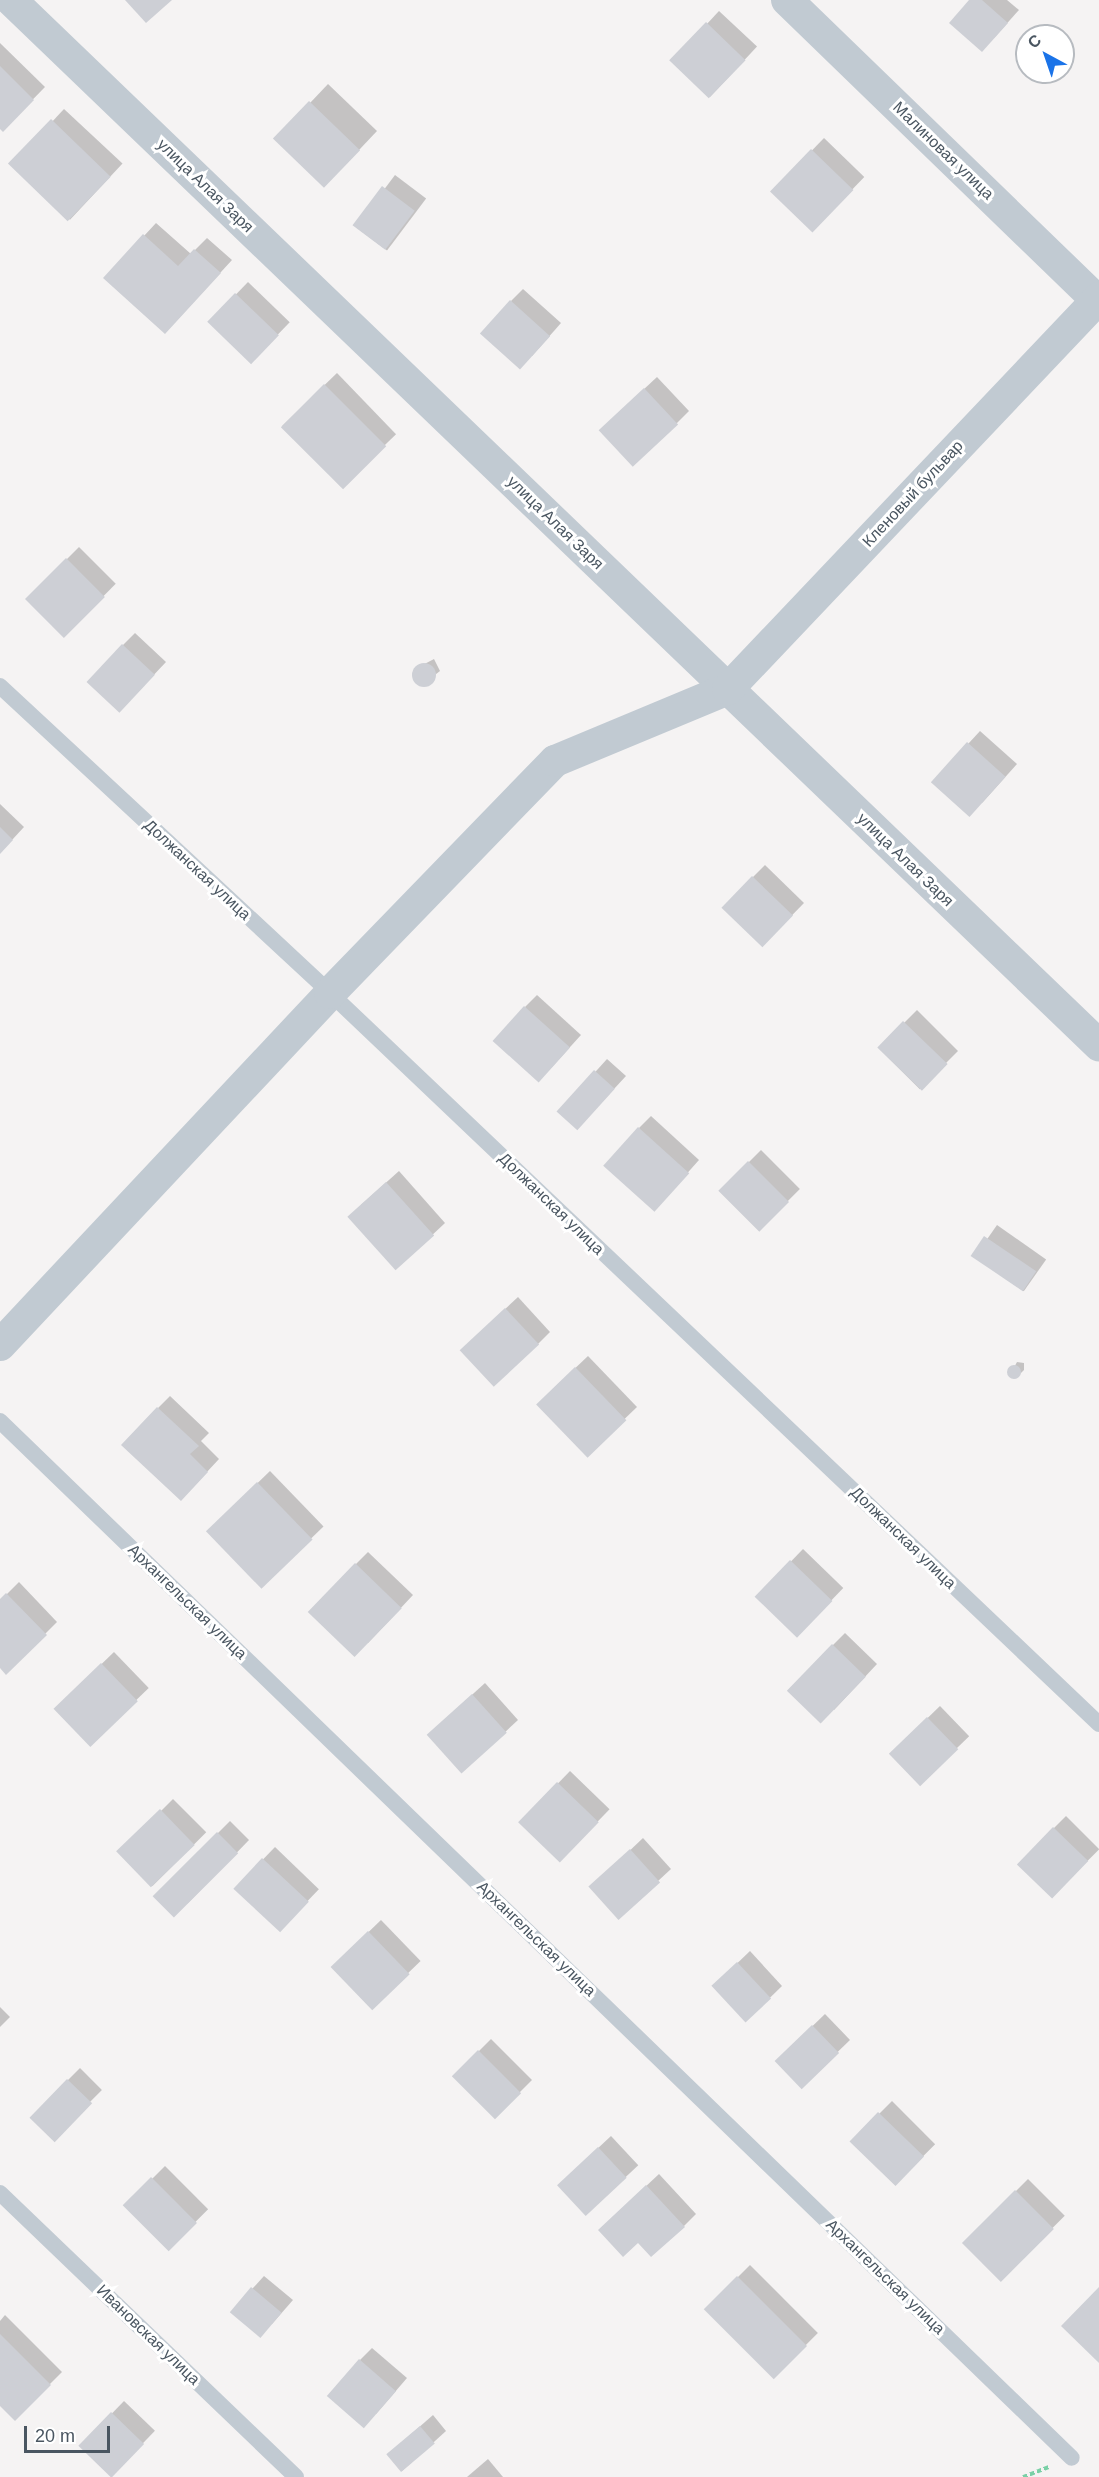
<!DOCTYPE html>
<html>
<head>
<meta charset="utf-8">
<style>
	body { margin:0 }
	#map { position:relative; width:1099px; height:2477px; overflow:hidden; background:#f5f3f3; font-family:Helvetica,sans-serif }
	div>[style] { position:absolute }
	.shadow>* { inset:0; background:#0003; transform-origin:0 0 }
	.building>* { inset:0; background:#cdcfd5; transform-origin:0 0 }
	.round { border-radius:50% }
	.path>* { height:4px; margin-top:-2px; transform-origin:0; background:repeating-linear-gradient(90deg,#7ad0a6 0 4.5px,transparent 0 7.5px) }
	.lane>* { height:16px; margin:-8px; padding:0 8px; transform-origin:8px; border-radius:8px; background:#c1cad2 }
	.street>* { height:32px; margin:-16px; padding:0 16px; transform-origin:16px; border-radius:16px; background:#c1cad2 }
	span { translate:-50% -50%; white-space:nowrap; text-align:center; line-height:1.15; -webkit-text-stroke:6px #fff; paint-order:stroke }
	.street-label { font-size:16px; color:#4a5661 }
	.north { position:absolute; left:1015px; top:24px; width:60px; height:60px; box-sizing:border-box; background:#fff; border:2px solid #b7bbc0; border-radius:50%; rotate:320deg; font-size:16px; font-weight:700; line-height:24px; text-align:center; color:#4a5661 }
	.north::after { content:''; display:block; margin:auto; width:21px; height:27px; background:#1a73e8; clip-path:polygon(50% 0,100% 100%,50% 72%,0 100%) }
	.scale { position:absolute; left:24px; top:2426px; width:86px; height:27px; box-sizing:border-box; border:3px solid #4a5661; border-top:0; padding-left:8px; font-size:18px; line-height:21px; white-space:nowrap; color:#4a5661; -webkit-text-stroke:4px #fff; paint-order:stroke }
</style>
</head>
<body>
<div id="map">
	<div class="shadow">
		<div style="clip-path:polygon(971px 0,1007px 0,1019px 10px,994px 38px)"></div>
		<div style="left:719px;top:11px;width:52px;height:69px;rotate:43deg"></div>
		<div style="clip-path:polygon(0 43px,45px 87px,3px 130px,0 127px)"></div>
		<div style="clip-path:polygon(328px 84px,377px 131px,342px 168px,310px 103px)"></div>
		<div style="left:64px;top:109px;width:80px;height:77px;rotate:43deg"></div>
		<div style="left:824px;top:138px;width:56px;height:74px;rotate:44deg"></div>
		<div style="left:395px;top:175px;width:39px;height:65px;rotate:37deg"></div>
		<div style="clip-path:polygon(156px 223px,191px 254px,207px 238px,232px 260px,177px 320px,105px 278px)"></div>
		<div style="left:248px;top:282px;width:58px;height:55px;rotate:44deg"></div>
		<div style="clip-path:polygon(523px 289px,561px 323px,532px 356px,511px 301px)"></div>
		<div style="left:337px;top:373px;width:85px;height:76px;rotate:46deg"></div>
		<div style="clip-path:polygon(657px 377px,689px 411px,677px 423px,613px 418px)"></div>
		<div style="left:79px;top:547px;width:52px;height:73px;rotate:45deg"></div>
		<div style="clip-path:polygon(135px 633px,166px 662px,132px 698px,123px 645px)"></div>
		<div style="clip-path:polygon(434px 659px,440px 671px,422px 685px,417px 683px,415px 669px)"></div>
		<div style="clip-path:polygon(980px 731px,1017px 764px,982px 803px,933px 782px)"></div>
		<div style="clip-path:polygon(0 804px,24px 827px,0 853px)"></div>
		<div style="clip-path:polygon(765px 865px,804px 903px,763px 945px,753px 877px)"></div>
		<div style="clip-path:polygon(537px 995px,581px 1035px,551px 1068px,525px 1007px)"></div>
		<div style="left:917px;top:1010px;width:58px;height:54px;rotate:45deg"></div>
		<div style="clip-path:polygon(607px 1059px,626px 1076px,589px 1116px,559px 1112px)"></div>
		<div style="clip-path:polygon(651px 1116px,699px 1160px,666px 1197px,639px 1128px)"></div>
		<div style="left:761px;top:1150px;width:55px;height:57px;rotate:45deg"></div>
		<div style="clip-path:polygon(399px 1171px,445px 1223px,396px 1269px,361px 1205px)"></div>
		<div style="left:997px;top:1225px;width:60px;height:39px;rotate:35deg"></div>
		<div style="clip-path:polygon(518px 1297px,550px 1332px,538px 1344px,474px 1338px)"></div>
		<div style="clip-path:polygon(588px 1356px,637px 1407px,587px 1455px,550px 1392px)"></div>
		<div style="clip-path:polygon(1017px 1362px,1024px 1363px,1024px 1370px,1018px 1376px,1010px 1375px)"></div>
		<div style="clip-path:polygon(170px 1396px,209px 1433px,201px 1441px,219px 1459px,193px 1487px,158px 1408px)"></div>
		<div style="left:270px;top:1471px;width:77px;height:86px;rotate:46deg"></div>
		<div style="left:803px;top:1549px;width:56px;height:66px;rotate:44deg"></div>
		<div style="clip-path:polygon(368px 1552px,413px 1595px,368px 1643px,356px 1564px)"></div>
		<div style="clip-path:polygon(19px 1582px,57px 1622px,6px 1673px,0 1666px,0 1601px)"></div>
		<div style="clip-path:polygon(845px 1633px,877px 1664px,834px 1710px,833px 1645px)"></div>
		<div style="left:114px;top:1652px;width:50px;height:81px;rotate:46deg"></div>
		<div style="clip-path:polygon(485px 1683px,518px 1720px,462px 1772px,441px 1723px)"></div>
		<div style="left:940px;top:1706px;width:42px;height:69px;rotate:46deg"></div>
		<div style="left:570px;top:1771px;width:55px;height:71px;rotate:44deg"></div>
		<div style="left:173px;top:1799px;width:47px;height:76px;rotate:45deg"></div>
		<div style="left:1066px;top:1816px;width:47px;height:67px;rotate:45deg"></div>
		<div style="clip-path:polygon(230px 1821px,249px 1840px,187px 1904px,218px 1833px)"></div>
		<div style="clip-path:polygon(643px 1838px,671px 1869px,618px 1918px,603px 1876px)"></div>
		<div style="left:275px;top:1847px;width:61px;height:57px;rotate:44deg"></div>
		<div style="left:381px;top:1920px;width:57px;height:68px;rotate:46deg"></div>
		<div style="clip-path:polygon(750px 1951px,782px 1986px,746px 2021px,726px 1974px)"></div>
		<div style="clip-path:polygon(0 2007px,10px 2017px,0 2027px)"></div>
		<div style="left:825px;top:2014px;width:36px;height:67px;rotate:46deg"></div>
		<div style="left:491px;top:2039px;width:58px;height:53px;rotate:45deg"></div>
		<div style="left:80px;top:2068px;width:31px;height:69px;rotate:45deg"></div>
		<div style="left:892px;top:2101px;width:61px;height:57px;rotate:45deg"></div>
		<div style="left:611px;top:2136px;width:40px;height:71px;rotate:47deg"></div>
		<div style="left:165px;top:2166px;width:61px;height:56px;rotate:45deg"></div>
		<div style="clip-path:polygon(659px 2174px,696px 2214px,684px 2226px,612px 2218px)"></div>
		<div style="left:1028px;top:2179px;width:52px;height:91px;rotate:45deg"></div>
		<div style="left:750px;top:2265px;width:96px;height:62px;rotate:45deg"></div>
		<div style="clip-path:polygon(264px 2276px,293px 2300px,272px 2324px,231px 2312px)"></div>
		<div style="clip-path:polygon(5px 2315px,62px 2372px,15px 2419px,0 2404px,0 2321px)"></div>
		<div style="clip-path:polygon(372px 2348px,407px 2378px,376px 2414px,360px 2360px)"></div>
		<div style="left:124px;top:2401px;width:43px;height:62px;rotate:44deg"></div>
		<div style="clip-path:polygon(433px 2415px,446px 2431px,402px 2471px,401px 2443px)"></div>
		<div style="clip-path:polygon(488px 2459px,503px 2477px,467px 2477px)"></div>
	</div>
	<div class="building">
		<div style="clip-path:polygon(125px 0,172px 0,146px 23px)"></div>
		<div style="clip-path:polygon(969px 0,982px 0,1008px 23px,982px 52px,949px 23px)"></div>
		<div style="left:706px;top:22px;width:55px;height:53px;rotate:44deg"></div>
		<div style="clip-path:polygon(0 66px,34px 100px,3px 132px,0 129px)"></div>
		<div style="left:309px;top:101px;width:71px;height:52px;rotate:44deg"></div>
		<div style="left:51px;top:119px;width:83px;height:62px;rotate:44deg"></div>
		<div style="left:811px;top:149px;width:59px;height:59px;rotate:44deg"></div>
		<div style="left:382px;top:186px;width:41px;height:49px;rotate:37deg"></div>
		<div style="clip-path:polygon(143px 234px,178px 266px,194px 249px,221px 273px,165px 334px,103px 278px)"></div>
		<div style="left:235px;top:293px;width:61px;height:40px;rotate:44deg"></div>
		<div style="left:510px;top:300px;width:54px;height:45px;rotate:42deg"></div>
		<div style="left:324px;top:384px;width:88px;height:61px;rotate:45deg"></div>
		<div style="left:644px;top:388px;width:50px;height:62px;rotate:47deg"></div>
		<div style="left:66px;top:558px;width:55px;height:58px;rotate:45deg"></div>
		<div style="left:122px;top:644px;width:45px;height:52px;rotate:43deg"></div>
		<div class="round" style="left:412px;top:663px;width:24px;height:24px"></div>
		<div style="left:967px;top:742px;width:52px;height:54px;rotate:42deg"></div>
		<div style="clip-path:polygon(0 827px,13px 840px,0 854px)"></div>
		<div style="left:752px;top:876px;width:57px;height:44px;rotate:44deg"></div>
		<div style="left:524px;top:1006px;width:62px;height:47px;rotate:42deg"></div>
		<div style="left:903px;top:1021px;width:62px;height:37px;rotate:44deg"></div>
		<div style="left:594px;top:1070px;width:28px;height:56px;rotate:42deg"></div>
		<div style="left:638px;top:1127px;width:69px;height:52px;rotate:42deg"></div>
		<div style="left:748px;top:1161px;width:58px;height:42px;rotate:45deg"></div>
		<div style="left:386px;top:1182px;width:72px;height:52px;rotate:48deg"></div>
		<div style="left:984px;top:1236px;width:63px;height:24px;rotate:34deg"></div>
		<div style="left:505px;top:1308px;width:50px;height:62px;rotate:47deg"></div>
		<div class="round" style="left:1007px;top:1365px;width:14px;height:14px"></div>
		<div style="left:575px;top:1367px;width:74px;height:54px;rotate:46deg"></div>
		<div style="clip-path:polygon(157px 1407px,199px 1446px,190px 1454px,208px 1472px,181px 1501px,121px 1445px)"></div>
		<div style="left:257px;top:1482px;width:80px;height:71px;rotate:46deg"></div>
		<div style="left:790px;top:1560px;width:59px;height:51px;rotate:44deg"></div>
		<div style="left:355px;top:1563px;width:65px;height:68px;rotate:44deg"></div>
		<div style="clip-path:polygon(6px 1593px,47px 1635px,6px 1675px,0 1668px,0 1599px)"></div>
		<div style="left:832px;top:1644px;width:47px;height:65px;rotate:44deg"></div>
		<div style="left:101px;top:1663px;width:53px;height:66px;rotate:46deg"></div>
		<div style="left:472px;top:1694px;width:52px;height:61px;rotate:48deg"></div>
		<div style="left:927px;top:1717px;width:45px;height:53px;rotate:46deg"></div>
		<div style="left:557px;top:1782px;width:58px;height:56px;rotate:44deg"></div>
		<div style="left:160px;top:1809px;width:50px;height:61px;rotate:46deg"></div>
		<div style="left:1053px;top:1827px;width:49px;height:52px;rotate:44deg"></div>
		<div style="left:217px;top:1832px;width:30px;height:91px;rotate:45deg"></div>
		<div style="left:630px;top:1849px;width:45px;height:56px;rotate:48deg"></div>
		<div style="left:262px;top:1858px;width:64px;height:42px;rotate:43deg"></div>
		<div style="left:368px;top:1931px;width:60px;height:52px;rotate:46deg"></div>
		<div style="left:737px;top:1962px;width:50px;height:35px;rotate:47deg"></div>
		<div style="left:812px;top:2025px;width:39px;height:52px;rotate:46deg"></div>
		<div style="left:478px;top:2050px;width:61px;height:37px;rotate:45deg"></div>
		<div style="left:67px;top:2079px;width:35px;height:54px;rotate:44deg"></div>
		<div style="left:878px;top:2112px;width:64px;height:41px;rotate:44deg"></div>
		<div style="left:598px;top:2147px;width:42px;height:56px;rotate:47deg"></div>
		<div style="left:151px;top:2177px;width:65px;height:40px;rotate:45deg"></div>
		<div style="clip-path:polygon(646px 2185px,685px 2227px,651px 2257px,638px 2243px,623px 2257px,598px 2230px)"></div>
		<div style="left:1015px;top:2190px;width:55px;height:75px;rotate:45deg"></div>
		<div style="left:737px;top:2276px;width:99px;height:47px;rotate:45deg"></div>
		<div style="left:251px;top:2287px;width:40px;height:33px;rotate:40deg"></div>
		<div style="clip-path:polygon(1099px 2287px,1099px 2363px,1061px 2326px)"></div>
		<div style="clip-path:polygon(0 2334px,51px 2385px,15px 2421px,0 2406px)"></div>
		<div style="left:359px;top:2359px;width:49px;height:49px;rotate:41deg"></div>
		<div style="left:111px;top:2412px;width:46px;height:47px;rotate:44deg"></div>
		<div style="left:420px;top:2426px;width:23px;height:44px;rotate:50deg"></div>
	</div>
	<div class="path">
		<div style="left:1023px;top:2477px;width:28px;rotate:-21deg"></div>
	</div>
	<div class="lane">
		<div style="left:0;top:686px;width:451px;rotate:42.9deg"></div>
		<div style="left:330px;top:993px;width:1061px;rotate:43.55deg"></div>
		<div style="left:0;top:1421px;width:1491px;rotate:44.05deg"></div>
		<div style="left:0;top:2193px;width:410px;rotate:43.8deg"></div>
	</div>
	<div class="street">
		<div style="left:11px;top:0;width:1509px;rotate:43.85deg"></div>
		<div style="left:787px;top:0;width:434px;rotate:44.1deg"></div>
		<div style="left:0;top:1345px;width:482px;rotate:-46.8deg"></div>
		<div style="left:330px;top:993px;width:323px;rotate:-45.9deg"></div>
		<div style="left:555px;top:761px;width:187px;rotate:-22.6deg"></div>
		<div style="left:728px;top:689px;width:539px;rotate:-46.5deg"></div>
	</div>
	<div class="street-label">
		<span style="left:943px;top:151px;rotate:44deg">Малиновая улица</span>
		<span style="left:205px;top:186px;rotate:44deg">улица Алая Заря</span>
		<span style="left:913px;top:494px;rotate:-47deg">Кленовый бульвар</span>
		<span style="left:555px;top:523px;rotate:44deg">улица Алая Заря</span>
		<span style="left:905px;top:860px;rotate:44deg">улица Алая Заря</span>
		<span style="left:197px;top:870px;rotate:43deg">Должанская улица</span>
		<span style="left:551px;top:1204px;rotate:44deg">Должанская улица</span>
		<span style="left:903px;top:1538px;rotate:44deg">Должанская улица</span>
		<span style="left:187px;top:1602px;rotate:44deg">Архангельская улица</span>
		<span style="left:536px;top:1939px;rotate:44deg">Архангельская улица</span>
		<span style="left:885px;top:2277px;rotate:44deg">Архангельская улица</span>
		<span style="left:148px;top:2335px;rotate:44deg">Ивановская улица</span>
	</div>
	<div class="north">С</div>
	<div class="scale">20 m</div>
</div>
</body>
</html>
